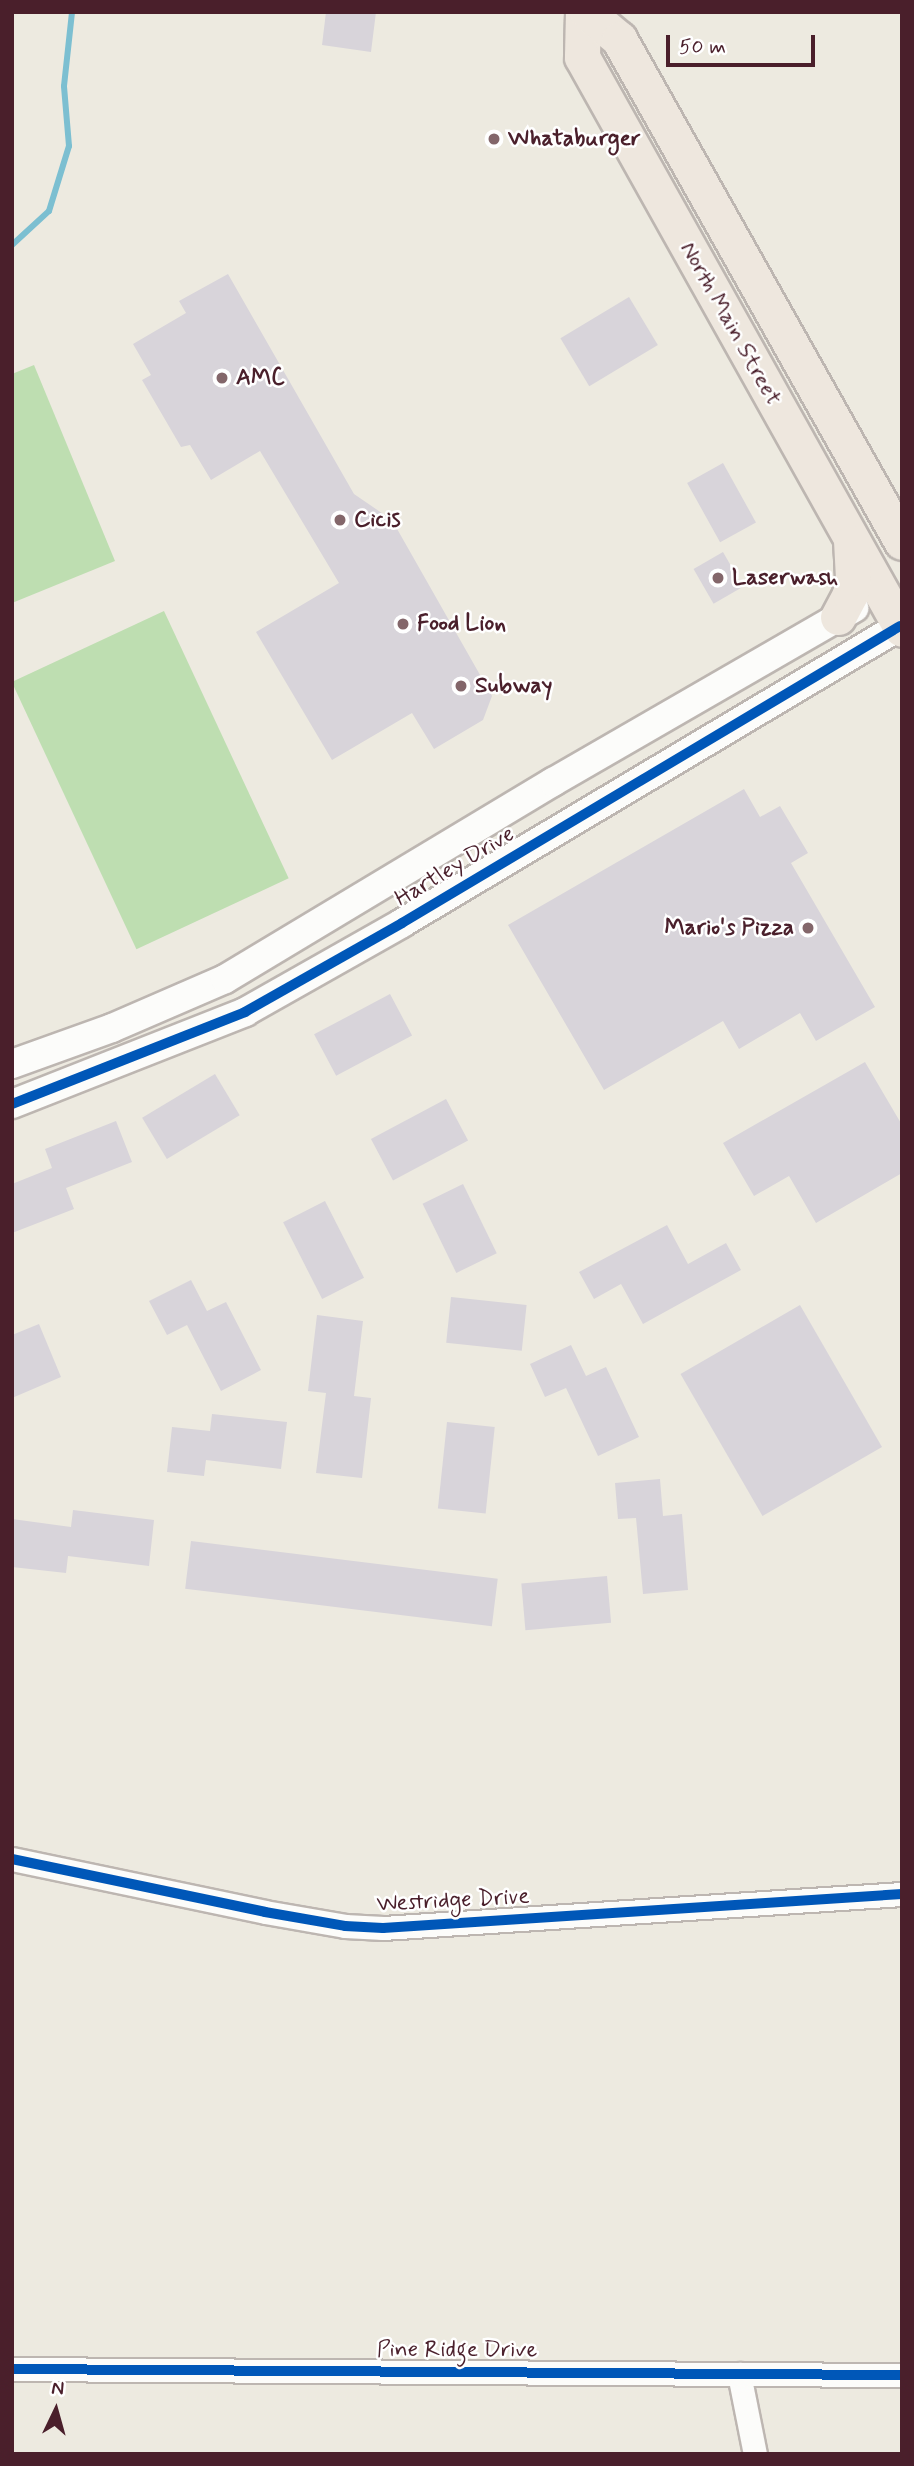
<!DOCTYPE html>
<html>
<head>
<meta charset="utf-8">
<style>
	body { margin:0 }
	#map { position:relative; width:914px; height:2466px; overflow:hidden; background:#edeae0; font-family:Mynerve,sans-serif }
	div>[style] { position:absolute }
	.green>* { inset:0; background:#bedeb1; transform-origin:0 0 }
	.stream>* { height:6px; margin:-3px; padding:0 3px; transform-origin:3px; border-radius:3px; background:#7cbfd1 }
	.building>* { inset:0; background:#d8d4da; transform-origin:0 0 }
	.roads { filter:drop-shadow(2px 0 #bdb6b1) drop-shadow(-2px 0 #bdb6b1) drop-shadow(0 2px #bdb6b1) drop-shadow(0 -2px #bdb6b1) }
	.minor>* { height:23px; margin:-11.5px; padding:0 11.5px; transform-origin:11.5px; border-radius:11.5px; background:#fcfcfa }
	.tertiary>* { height:28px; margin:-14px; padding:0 14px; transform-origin:14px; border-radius:14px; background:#fcfcfa }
	.primary>* { height:35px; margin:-17.5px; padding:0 17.5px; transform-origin:17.5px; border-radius:17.5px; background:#eee7de }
	.cycleway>* { height:10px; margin:-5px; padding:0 5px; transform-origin:5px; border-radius:5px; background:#0057b8 }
	.dots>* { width:19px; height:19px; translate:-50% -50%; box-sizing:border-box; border:4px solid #fff; border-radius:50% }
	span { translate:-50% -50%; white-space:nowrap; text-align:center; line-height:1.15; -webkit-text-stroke:5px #fff; paint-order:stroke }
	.poi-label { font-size:23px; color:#4a1f2b; font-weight:700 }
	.left { translate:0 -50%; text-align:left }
	.right { translate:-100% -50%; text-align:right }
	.street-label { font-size:23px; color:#4a1f2b }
	.frame { position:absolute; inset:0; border:14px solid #4a1f2b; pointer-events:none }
	.north { position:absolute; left:21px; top:2375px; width:70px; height:70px; -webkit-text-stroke:5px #fff; paint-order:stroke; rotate:5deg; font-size:19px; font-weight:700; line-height:28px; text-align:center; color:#4a1f2b }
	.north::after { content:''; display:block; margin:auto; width:24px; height:32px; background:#4a1f2b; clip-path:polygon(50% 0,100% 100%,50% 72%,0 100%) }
	.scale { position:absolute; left:666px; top:35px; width:149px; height:32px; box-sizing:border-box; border:4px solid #4a1f2b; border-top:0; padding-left:9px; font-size:21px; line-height:24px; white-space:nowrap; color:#4a1f2b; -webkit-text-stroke:5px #fff; paint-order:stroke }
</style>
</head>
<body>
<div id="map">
	<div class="green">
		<div style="clip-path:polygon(34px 365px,115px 561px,12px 603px,12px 374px)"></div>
		<div style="left:164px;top:611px;width:295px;height:168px;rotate:65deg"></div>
	</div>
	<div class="stream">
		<div style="left:12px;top:245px;width:50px;rotate:-42.6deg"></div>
		<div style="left:49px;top:211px;width:68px;rotate:-72.9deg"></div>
		<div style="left:69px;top:146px;width:60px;rotate:-94.8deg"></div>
		<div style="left:64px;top:86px;width:74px;rotate:-83.8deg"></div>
	</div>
	<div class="building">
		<div style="clip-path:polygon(326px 12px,376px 12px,371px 52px,322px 45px)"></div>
		<div style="clip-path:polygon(228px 274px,354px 494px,392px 520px,492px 696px,483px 720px,434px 749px,412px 713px,332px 760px,256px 632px,339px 583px,260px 451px,211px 480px,190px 445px,181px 447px,142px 380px,151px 375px,133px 344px,186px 313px,179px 301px)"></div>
		<div style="left:629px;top:297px;width:56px;height:80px;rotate:59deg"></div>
		<div style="left:723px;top:463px;width:68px;height:41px;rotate:61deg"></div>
		<div style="left:723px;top:552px;width:40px;height:34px;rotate:60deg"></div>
		<div style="clip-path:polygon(744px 789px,760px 817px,780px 806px,808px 853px,791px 863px,875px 1007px,816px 1041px,800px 1013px,739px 1049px,723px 1021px,604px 1090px,508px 925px)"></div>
		<div style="left:390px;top:994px;width:47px;height:86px;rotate:62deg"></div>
		<div style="clip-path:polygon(865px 1062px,902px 1125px,902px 1173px,816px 1223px,789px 1176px,754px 1196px,723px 1143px)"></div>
		<div style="left:215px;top:1074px;width:48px;height:85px;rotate:59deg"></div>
		<div style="left:446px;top:1099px;width:47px;height:85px;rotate:62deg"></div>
		<div style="clip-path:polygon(116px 1121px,132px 1162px,66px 1188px,74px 1209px,12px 1233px,12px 1184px,52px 1168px,45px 1149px)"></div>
		<div style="left:463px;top:1184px;width:77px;height:45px;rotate:64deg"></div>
		<div style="left:325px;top:1201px;width:86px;height:47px;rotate:63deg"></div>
		<div style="clip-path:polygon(667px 1225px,688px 1264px,726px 1243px,741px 1270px,643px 1324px,621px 1284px,594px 1299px,579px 1272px)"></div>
		<div style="clip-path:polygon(191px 1280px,207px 1311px,226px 1302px,261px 1370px,221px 1391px,187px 1325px,167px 1335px,149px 1301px)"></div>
		<div style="left:451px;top:1297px;width:76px;height:46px;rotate:6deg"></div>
		<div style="left:800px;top:1305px;width:164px;height:138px;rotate:60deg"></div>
		<div style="clip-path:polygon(317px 1315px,363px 1321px,354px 1396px,371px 1398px,362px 1478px,316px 1473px,326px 1393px,308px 1391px)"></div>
		<div style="clip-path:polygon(39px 1324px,61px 1377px,12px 1398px,12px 1335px)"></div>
		<div style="clip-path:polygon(571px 1345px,586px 1376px,606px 1367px,639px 1437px,598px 1456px,566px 1388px,545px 1397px,530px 1364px)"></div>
		<div style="clip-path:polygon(212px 1414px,287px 1422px,281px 1469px,206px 1460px,204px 1476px,167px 1472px,172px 1427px,210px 1431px)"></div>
		<div style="left:447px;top:1422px;width:48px;height:87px;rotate:6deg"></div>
		<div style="clip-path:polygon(660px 1479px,663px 1516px,682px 1514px,688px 1590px,643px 1594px,636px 1518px,618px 1519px,615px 1483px)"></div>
		<div style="clip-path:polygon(73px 1510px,154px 1520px,149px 1566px,68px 1556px,66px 1573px,12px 1567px,12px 1519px,71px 1527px)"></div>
		<div style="left:191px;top:1541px;width:309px;height:48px;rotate:7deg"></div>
		<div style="left:607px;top:1576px;width:47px;height:86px;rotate:85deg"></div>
	</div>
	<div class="roads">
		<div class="minor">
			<div style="left:12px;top:1859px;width:258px;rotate:11.8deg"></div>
			<div style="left:265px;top:1912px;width:81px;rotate:9.9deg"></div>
			<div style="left:345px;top:1926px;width:38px;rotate:3deg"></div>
			<div style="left:383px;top:1928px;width:520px;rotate:-3.75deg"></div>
			<div style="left:12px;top:2369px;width:890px;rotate:0.39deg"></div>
			<div style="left:739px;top:2374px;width:82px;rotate:78.7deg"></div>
		</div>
		<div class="tertiary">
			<div style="left:12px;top:1064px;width:106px;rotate:-19.8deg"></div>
			<div style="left:112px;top:1028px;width:123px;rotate:-23.4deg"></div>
			<div style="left:225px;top:979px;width:383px;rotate:-31deg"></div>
			<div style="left:553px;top:782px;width:348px;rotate:-30deg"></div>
			<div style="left:12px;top:1104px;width:251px;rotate:-21.5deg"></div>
			<div style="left:245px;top:1012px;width:180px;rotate:-29.5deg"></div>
			<div style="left:402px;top:923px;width:580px;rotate:-30.81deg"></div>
		</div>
		<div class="primary">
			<div style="left:583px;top:12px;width:45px;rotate:91.3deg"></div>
			<div style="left:582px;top:57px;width:655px;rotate:60.78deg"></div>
			<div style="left:587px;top:12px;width:42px;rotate:40.2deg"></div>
			<div style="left:619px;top:39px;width:577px;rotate:60.64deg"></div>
			<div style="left:838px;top:617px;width:26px;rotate:-62deg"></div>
			<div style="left:850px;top:594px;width:16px;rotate:-79deg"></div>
			<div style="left:853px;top:578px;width:35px;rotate:-93deg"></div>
		</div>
	</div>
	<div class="cycleway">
		<div style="left:12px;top:1104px;width:251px;rotate:-21.5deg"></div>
		<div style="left:245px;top:1012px;width:180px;rotate:-29.5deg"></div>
		<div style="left:402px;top:923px;width:580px;rotate:-30.81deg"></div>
		<div style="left:12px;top:1859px;width:258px;rotate:11.8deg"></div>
		<div style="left:265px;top:1912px;width:81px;rotate:9.9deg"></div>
		<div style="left:345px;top:1926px;width:38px;rotate:3deg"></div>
		<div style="left:383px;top:1928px;width:520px;rotate:-3.75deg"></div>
		<div style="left:12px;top:2369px;width:890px;rotate:0.39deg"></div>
	</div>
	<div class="dots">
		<div style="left:494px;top:139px;background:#83666a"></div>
		<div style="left:222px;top:378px;background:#83666a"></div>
		<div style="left:340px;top:520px;background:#83666a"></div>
		<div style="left:718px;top:578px;background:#83666a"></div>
		<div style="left:403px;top:624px;background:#83666a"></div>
		<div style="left:461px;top:686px;background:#83666a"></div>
		<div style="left:808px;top:928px;background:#83666a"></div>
	</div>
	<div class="poi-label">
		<span class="left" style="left:508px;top:139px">Whataburger</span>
		<span class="left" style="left:236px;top:378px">AMC</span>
		<span class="left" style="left:354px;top:520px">Cicis</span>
		<span class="left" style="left:732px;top:578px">Laserwash</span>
		<span class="left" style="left:417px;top:624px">Food Lion</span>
		<span class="left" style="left:475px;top:686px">Subway</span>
		<span class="right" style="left:794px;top:928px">Mario's Pizza</span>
	</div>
	<div class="street-label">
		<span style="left:730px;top:324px;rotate:61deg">North Main Street</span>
		<span style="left:455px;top:867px;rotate:-31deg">Hartley Drive</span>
		<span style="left:453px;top:1901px;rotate:-3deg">Westridge Drive</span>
		<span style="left:457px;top:2350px">Pine Ridge Drive</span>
	</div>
	<div class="frame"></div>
	<div class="north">N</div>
	<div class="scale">50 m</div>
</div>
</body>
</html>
